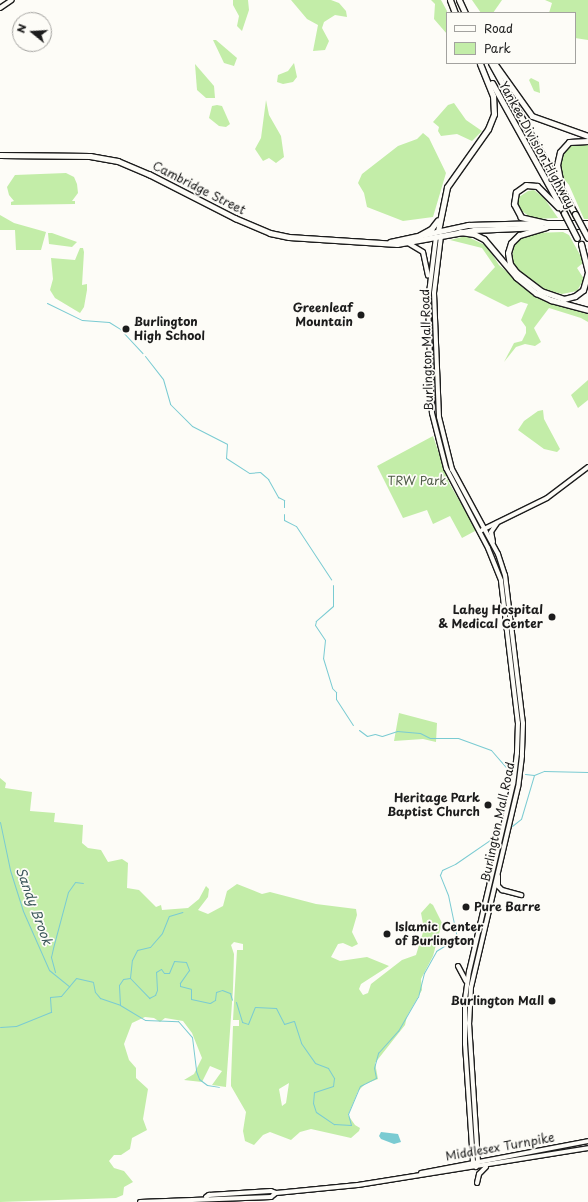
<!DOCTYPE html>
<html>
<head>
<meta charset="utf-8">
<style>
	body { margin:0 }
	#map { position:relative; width:588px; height:1202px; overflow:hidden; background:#fdfcf7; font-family:"Playpen Sans",sans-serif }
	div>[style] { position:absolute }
	.green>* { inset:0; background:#c3eda8 }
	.water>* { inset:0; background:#7acbd2 }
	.stream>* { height:1px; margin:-0.5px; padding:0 0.5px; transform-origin:0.5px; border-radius:0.5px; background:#7acbd2 }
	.roads { filter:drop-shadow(1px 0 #1c1c1c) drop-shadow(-1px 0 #1c1c1c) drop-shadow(0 1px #1c1c1c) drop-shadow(0 -1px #1c1c1c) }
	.secondary>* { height:4px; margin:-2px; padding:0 2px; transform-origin:2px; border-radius:2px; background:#fdfcf7 }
	.primary>* { height:4.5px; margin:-2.25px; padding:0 2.25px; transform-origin:2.25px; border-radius:2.25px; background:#fdfcf7 }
	.trunk>* { height:4.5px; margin:-2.25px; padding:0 2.25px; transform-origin:2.25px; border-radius:2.25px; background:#fdfcf7 }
	.motorway>* { height:5px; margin:-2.5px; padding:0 2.5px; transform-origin:2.5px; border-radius:2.5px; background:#fdfcf7 }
	.bridges { filter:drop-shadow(1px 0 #1c1c1c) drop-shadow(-1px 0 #1c1c1c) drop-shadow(0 1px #1c1c1c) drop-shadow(0 -1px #1c1c1c) }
	.motorway-bridge>* { height:5px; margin:-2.5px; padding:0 2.5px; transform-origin:2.5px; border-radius:2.5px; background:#fdfcf7 }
	.dots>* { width:11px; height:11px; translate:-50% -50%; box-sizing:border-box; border:2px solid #fdfcf7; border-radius:50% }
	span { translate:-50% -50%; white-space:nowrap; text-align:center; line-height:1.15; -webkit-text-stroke:3.5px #fdfcf7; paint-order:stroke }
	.street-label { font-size:12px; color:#1c1c1c }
	.poi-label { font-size:12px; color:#1c1c1c; font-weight:700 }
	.right { translate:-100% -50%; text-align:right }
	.left { translate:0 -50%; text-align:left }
	.park-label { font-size:12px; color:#4e5b46 }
	.water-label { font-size:13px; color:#3d595c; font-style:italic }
	.legend { position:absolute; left:446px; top:12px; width:130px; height:52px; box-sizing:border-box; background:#fdfcf7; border:1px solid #a3a29f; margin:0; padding:5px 7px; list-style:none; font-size:12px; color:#1c1c1c }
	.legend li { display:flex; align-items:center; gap:8px; height:20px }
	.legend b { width:20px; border:1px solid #a3a29f }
	.north { position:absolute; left:12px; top:12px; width:40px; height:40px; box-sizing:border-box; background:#fdfcf7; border:1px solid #a3a29f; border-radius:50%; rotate:288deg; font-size:11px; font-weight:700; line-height:16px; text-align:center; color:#1c1c1c }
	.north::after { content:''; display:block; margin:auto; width:14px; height:18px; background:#1c1c1c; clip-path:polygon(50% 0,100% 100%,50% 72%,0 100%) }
</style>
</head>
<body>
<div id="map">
	<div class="green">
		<div style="clip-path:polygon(233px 0,248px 0,249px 10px,242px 31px,237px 26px,239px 16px,233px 5px)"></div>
		<div style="clip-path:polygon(291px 0,331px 0,339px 3px,346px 11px,347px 17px,335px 15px,324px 22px,322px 28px,329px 41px,325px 50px,313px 51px,318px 25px,307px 19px)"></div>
		<div style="clip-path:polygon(431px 0,441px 0,447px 11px,447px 34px,434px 19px,435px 4px)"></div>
		<div style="clip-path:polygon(472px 0,502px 0,493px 13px,481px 13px)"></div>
		<div style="clip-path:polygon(545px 0,588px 0,588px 40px,575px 38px,575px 13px,549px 13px,552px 3px)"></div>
		<div style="clip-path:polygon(213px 40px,216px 40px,237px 58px,234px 66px,224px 63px)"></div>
		<div style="clip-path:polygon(294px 63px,297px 77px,293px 82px,283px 84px,277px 82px,278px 75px,288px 71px)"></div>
		<div style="clip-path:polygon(195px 64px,214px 86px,215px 98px,206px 98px,197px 90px)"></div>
		<div style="clip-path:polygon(531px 78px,539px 82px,540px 93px,534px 91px,529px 80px)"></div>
		<div style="clip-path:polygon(266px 100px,269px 115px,281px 136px,284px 157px,276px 163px,269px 158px,263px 161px,255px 149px,261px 138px)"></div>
		<div style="clip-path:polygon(454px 103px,466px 120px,482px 131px,472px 141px,457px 134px,441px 136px,438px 131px,439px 127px,433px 122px,448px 105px)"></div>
		<div style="clip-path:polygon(217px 105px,222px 106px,230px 124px,226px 127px,219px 126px,209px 118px,212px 106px)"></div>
		<div style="clip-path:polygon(423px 133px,429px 138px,446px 173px,433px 217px,403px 221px,367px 207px,364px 193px,358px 183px,362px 174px,398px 146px,417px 139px)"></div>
		<div style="clip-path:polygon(583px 143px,588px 145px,588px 219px,584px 219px,569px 185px,561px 175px,559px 164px,561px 157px,570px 146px)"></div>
		<div style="clip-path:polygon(66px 173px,74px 177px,77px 184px,78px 193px,72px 201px,75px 201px,75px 204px,11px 205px,11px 202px,14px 201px,9px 195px,7px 187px,15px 175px)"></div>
		<div style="clip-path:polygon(534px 190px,544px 198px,558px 218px,533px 219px,519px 209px,516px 204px,519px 197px,528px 191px)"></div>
		<div style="clip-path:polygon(0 215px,14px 223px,46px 232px,41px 250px,16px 250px,15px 230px,0 230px)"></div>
		<div style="clip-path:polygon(48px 233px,52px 233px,77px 242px,72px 247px,49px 244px)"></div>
		<div style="clip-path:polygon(534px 233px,563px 232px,569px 235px,584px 262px,577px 268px,584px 279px,577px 291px,562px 294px,546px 290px,518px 271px,512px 260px,514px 245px,522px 237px)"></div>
		<div style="clip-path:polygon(466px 236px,487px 246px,499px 265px,533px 294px,554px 304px,588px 314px,588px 322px,581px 318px,549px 308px,534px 328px,541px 342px,535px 346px,525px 344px,516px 347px,504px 362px,514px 343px,522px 341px,526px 333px,526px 327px,521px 320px,528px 304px,521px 302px,508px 307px,474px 290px,495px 267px,482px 248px,450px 240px)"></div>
		<div style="clip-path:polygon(80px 248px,83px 248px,84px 252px,82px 285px,87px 284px,87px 290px,84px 307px,80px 313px,55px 298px,50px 290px,53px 279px,51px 258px,75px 260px)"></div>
		<div style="clip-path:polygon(588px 380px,588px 400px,578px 408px,571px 395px)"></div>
		<div style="clip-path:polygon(543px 410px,544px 419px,560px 449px,557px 452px,544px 449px,518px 430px,524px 421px,538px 411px)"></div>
		<div style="clip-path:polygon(433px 436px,449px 483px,475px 527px,475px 531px,462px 538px,450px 516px,433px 524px,427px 510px,403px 518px,377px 466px)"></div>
		<div style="clip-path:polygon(399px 713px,437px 723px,436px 742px,423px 739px,394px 741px)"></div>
		<div style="clip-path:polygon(evenodd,0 778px,6px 783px,5px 788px,32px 792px,30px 811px,55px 813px,54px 822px,83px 825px,82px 843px,88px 848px,101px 850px,108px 862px,122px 859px,128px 863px,127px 888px,139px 890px,156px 907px,161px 905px,162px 910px,188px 908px,199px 899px,206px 886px,209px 889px,208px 897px,198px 910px,208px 914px,223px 906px,227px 891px,237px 884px,262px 894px,270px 892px,316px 904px,356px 909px,357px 915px,352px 932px,358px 944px,352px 947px,343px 943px,338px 944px,331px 957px,340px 961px,367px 957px,389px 966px,361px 984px,359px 989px,363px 995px,368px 993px,371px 984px,402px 960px,416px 955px,424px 929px,421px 913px,430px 903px,433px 905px,442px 923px,433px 956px,421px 979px,422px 990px,407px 1016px,405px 1025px,375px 1063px,378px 1079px,365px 1084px,358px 1091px,348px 1115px,355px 1125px,360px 1128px,359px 1131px,351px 1138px,311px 1129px,300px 1132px,291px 1140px,270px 1132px,263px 1135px,254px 1145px,245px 1141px,243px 1131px,246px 1112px,231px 1086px,231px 1080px,233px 1026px,239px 1026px,239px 1020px,233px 1020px,237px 950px,243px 950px,243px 944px,234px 942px,231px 945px,234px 954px,233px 989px,226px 1087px,212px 1085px,222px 1071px,210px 1066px,202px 1082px,184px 1080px,194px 1074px,202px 1058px,192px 1033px,183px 1021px,165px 1018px,160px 1022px,154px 1018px,145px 1017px,132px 1023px,124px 1044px,129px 1060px,136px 1068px,136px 1078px,148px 1089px,143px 1119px,147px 1130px,132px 1138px,130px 1149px,121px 1155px,114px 1155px,109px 1161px,114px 1168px,124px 1171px,133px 1182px,124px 1187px,123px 1195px,116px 1198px,0 1202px,0 778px,289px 1083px,286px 1103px,282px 1106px,279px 1089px,289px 1083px)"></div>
	</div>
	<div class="water">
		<div style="clip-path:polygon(381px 1132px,398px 1134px,401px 1142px,394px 1144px,381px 1139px,379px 1136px)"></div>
	</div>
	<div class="stream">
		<div style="left:47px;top:303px;width:39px;rotate:26deg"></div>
		<div style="left:82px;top:320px;width:27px;rotate:4deg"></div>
		<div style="left:109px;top:322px;width:13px;rotate:32deg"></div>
		<div style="left:120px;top:329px;width:33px;rotate:47deg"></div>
		<div style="left:145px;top:356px;width:29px;rotate:52deg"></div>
		<div style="left:163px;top:379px;width:26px;rotate:74deg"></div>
		<div style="left:170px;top:404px;width:31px;rotate:45deg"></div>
		<div style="left:192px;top:426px;width:39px;rotate:27deg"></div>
		<div style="left:227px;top:444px;width:14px;rotate:94deg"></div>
		<div style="left:226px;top:458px;width:27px;rotate:33deg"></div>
		<div style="left:249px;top:473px;width:11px;rotate:-5deg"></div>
		<div style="left:260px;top:472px;width:11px;rotate:41deg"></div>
		<div style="left:268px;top:479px;width:21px;rotate:61deg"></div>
		<div style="left:278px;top:497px;width:7px;rotate:27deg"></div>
		<div style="left:284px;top:500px;width:7px;rotate:90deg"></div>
		<div style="left:284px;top:514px;width:6px;rotate:90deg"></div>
		<div style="left:284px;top:520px;width:13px;rotate:27deg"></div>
		<div style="left:296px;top:526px;width:64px;rotate:56.6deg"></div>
		<div style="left:333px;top:585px;width:21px;rotate:90deg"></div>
		<div style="left:333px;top:606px;width:23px;rotate:139deg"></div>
		<div style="left:316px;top:621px;width:4px;rotate:104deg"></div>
		<div style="left:315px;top:625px;width:18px;rotate:56deg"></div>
		<div style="left:325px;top:640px;width:18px;rotate:96deg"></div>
		<div style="left:323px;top:658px;width:31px;rotate:73deg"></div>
		<div style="left:332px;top:688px;width:6px;rotate:45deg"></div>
		<div style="left:336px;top:692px;width:7px;rotate:90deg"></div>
		<div style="left:336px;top:699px;width:31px;rotate:57deg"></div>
		<div style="left:359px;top:730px;width:10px;rotate:37deg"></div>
		<div style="left:367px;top:736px;width:8px;rotate:-14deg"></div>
		<div style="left:375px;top:734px;width:7px;rotate:16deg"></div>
		<div style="left:382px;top:736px;width:16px;rotate:-18deg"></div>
		<div style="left:397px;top:731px;width:23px;rotate:5deg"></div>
		<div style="left:420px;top:733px;width:11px;rotate:27deg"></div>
		<div style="left:430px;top:738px;width:28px"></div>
		<div style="left:458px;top:738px;width:35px;rotate:20deg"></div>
		<div style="left:491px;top:750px;width:29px;rotate:49deg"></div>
		<div style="left:525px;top:774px;width:9px;rotate:6deg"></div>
		<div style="left:0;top:822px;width:49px;rotate:78.2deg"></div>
		<div style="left:10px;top:870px;width:43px;rotate:72.4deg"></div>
		<div style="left:23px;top:911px;width:64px;rotate:66.2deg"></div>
		<div style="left:49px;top:970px;width:26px;rotate:39deg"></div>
		<div style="left:512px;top:826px;width:11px;rotate:-38deg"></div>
		<div style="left:521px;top:819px;width:46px;rotate:-73.5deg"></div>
		<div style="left:534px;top:775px;width:11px;rotate:-22deg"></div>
		<div style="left:544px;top:771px;width:44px;rotate:1.3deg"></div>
		<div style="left:55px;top:972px;width:16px;rotate:-105deg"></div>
		<div style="left:51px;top:957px;width:9px;rotate:-77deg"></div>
		<div style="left:53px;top:948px;width:58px;rotate:-75deg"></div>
		<div style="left:68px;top:892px;width:12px;rotate:-55deg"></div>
		<div style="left:75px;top:882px;width:8px;rotate:7deg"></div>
		<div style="left:130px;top:978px;width:18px;rotate:-84deg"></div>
		<div style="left:132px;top:960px;width:11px;rotate:-63deg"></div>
		<div style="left:137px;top:950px;width:13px;rotate:-13deg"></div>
		<div style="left:150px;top:947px;width:18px;rotate:-49deg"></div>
		<div style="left:162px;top:933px;width:18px;rotate:-68deg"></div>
		<div style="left:169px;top:916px;width:14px;rotate:-17deg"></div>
		<div style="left:236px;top:1002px;width:21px;rotate:73deg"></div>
		<div style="left:242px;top:1022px;width:6px;rotate:18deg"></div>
		<div style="left:248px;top:1024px;width:18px;rotate:-68deg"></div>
		<div style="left:255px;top:1007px;width:21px;rotate:3deg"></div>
		<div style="left:276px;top:1008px;width:18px;rotate:63deg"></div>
		<div style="left:284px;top:1024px;width:10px;rotate:-17deg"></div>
		<div style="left:294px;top:1021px;width:23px;rotate:72deg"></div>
		<div style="left:301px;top:1043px;width:24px;rotate:55deg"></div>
		<div style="left:315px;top:1063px;width:14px;rotate:21deg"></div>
		<div style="left:328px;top:1068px;width:12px;rotate:59deg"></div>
		<div style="left:334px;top:1078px;width:8px;rotate:97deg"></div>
		<div style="left:333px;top:1086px;width:20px;rotate:162deg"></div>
		<div style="left:314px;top:1092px;width:11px;rotate:95deg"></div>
		<div style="left:313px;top:1103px;width:9px;rotate:72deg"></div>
		<div style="left:316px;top:1112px;width:22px;rotate:34deg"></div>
		<div style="left:334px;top:1124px;width:17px;rotate:3deg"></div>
		<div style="left:351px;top:1125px;width:11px;rotate:-105deg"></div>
		<div style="left:348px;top:1114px;width:30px;rotate:-67deg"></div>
		<div style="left:360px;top:1086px;width:18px;rotate:-27deg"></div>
		<div style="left:376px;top:1078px;width:10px;rotate:-101deg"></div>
		<div style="left:374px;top:1068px;width:16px;rotate:-75deg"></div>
		<div style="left:378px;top:1053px;width:30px;rotate:-48deg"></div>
		<div style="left:398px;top:1031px;width:39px;rotate:-60deg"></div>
		<div style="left:418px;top:997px;width:25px;rotate:-76deg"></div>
		<div style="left:424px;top:973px;width:25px;rotate:-61deg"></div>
		<div style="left:436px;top:951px;width:25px;rotate:-32deg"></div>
		<div style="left:457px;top:938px;width:44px;rotate:-101.8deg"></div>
		<div style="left:448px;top:895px;width:22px;rotate:-112deg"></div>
		<div style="left:440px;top:875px;width:5px;rotate:-68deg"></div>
		<div style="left:442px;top:870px;width:14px;rotate:-25deg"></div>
		<div style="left:455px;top:864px;width:51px;rotate:-34.6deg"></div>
		<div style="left:120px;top:1005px;width:29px;rotate:31deg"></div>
		<div style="left:145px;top:1020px;width:33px;rotate:2deg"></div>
		<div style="left:178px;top:1021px;width:21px;rotate:49deg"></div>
		<div style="left:192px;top:1037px;width:34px;rotate:83deg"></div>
		<div style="left:196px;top:1071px;width:9px;rotate:69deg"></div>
		<div style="left:199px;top:1079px;width:10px;rotate:37deg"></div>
		<div style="left:207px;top:1085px;width:12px;rotate:9deg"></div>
		<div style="left:0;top:1027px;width:16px;rotate:-4deg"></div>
		<div style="left:16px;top:1026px;width:38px;rotate:-22deg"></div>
		<div style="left:51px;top:1012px;width:15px;rotate:-94deg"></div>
		<div style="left:50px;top:997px;width:11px;rotate:-5deg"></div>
		<div style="left:61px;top:996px;width:23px;rotate:-50deg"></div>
		<div style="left:76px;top:978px;width:17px;rotate:13deg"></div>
		<div style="left:93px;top:982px;width:10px;rotate:79deg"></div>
		<div style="left:95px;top:992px;width:8px;rotate:50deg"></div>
		<div style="left:100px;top:998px;width:21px;rotate:19deg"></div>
		<div style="left:120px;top:1005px;width:20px;rotate:-93deg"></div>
		<div style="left:119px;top:985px;width:7px;rotate:-56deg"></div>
		<div style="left:123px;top:979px;width:7px;rotate:-8deg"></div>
		<div style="left:130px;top:978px;width:28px;rotate:46deg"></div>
		<div style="left:149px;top:998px;width:7px;rotate:-27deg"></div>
		<div style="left:155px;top:995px;width:5px;rotate:-68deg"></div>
		<div style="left:157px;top:990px;width:18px;rotate:-93deg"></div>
		<div style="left:156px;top:972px;width:6px;rotate:-31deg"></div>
		<div style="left:161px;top:969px;width:5px;rotate:53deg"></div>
		<div style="left:164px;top:973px;width:5px"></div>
		<div style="left:169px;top:973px;width:13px;rotate:-67deg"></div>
		<div style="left:174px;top:961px;width:12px;rotate:5deg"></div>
		<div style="left:186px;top:962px;width:9px;rotate:69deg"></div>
		<div style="left:189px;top:970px;width:16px;rotate:125deg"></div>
		<div style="left:180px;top:983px;width:3px;rotate:90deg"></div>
		<div style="left:180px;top:986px;width:11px;rotate:15deg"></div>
		<div style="left:191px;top:989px;width:10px;rotate:90deg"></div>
		<div style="left:191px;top:999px;width:19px;rotate:12deg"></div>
		<div style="left:210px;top:1003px;width:6px;rotate:-31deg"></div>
		<div style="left:215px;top:1000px;width:8px;rotate:-83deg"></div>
		<div style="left:216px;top:992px;width:6px;rotate:-18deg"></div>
		<div style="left:222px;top:990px;width:9px;rotate:21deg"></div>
		<div style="left:230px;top:993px;width:7px;rotate:74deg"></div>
	</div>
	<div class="roads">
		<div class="secondary">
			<div style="left:0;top:8px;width:14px;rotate:-34deg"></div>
			<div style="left:441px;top:236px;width:57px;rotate:97deg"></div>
			<div style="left:434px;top:293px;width:124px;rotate:87.7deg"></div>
			<div style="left:439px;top:417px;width:54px;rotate:76deg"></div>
			<div style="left:452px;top:469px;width:97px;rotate:61.6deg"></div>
			<div style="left:498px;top:554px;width:22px;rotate:72deg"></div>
			<div style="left:505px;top:575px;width:149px;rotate:83.1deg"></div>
			<div style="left:523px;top:723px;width:33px;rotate:92deg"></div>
			<div style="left:522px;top:756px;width:31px;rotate:97deg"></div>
			<div style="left:518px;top:787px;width:205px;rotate:103.2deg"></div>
			<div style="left:471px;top:987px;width:36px;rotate:93deg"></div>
			<div style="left:469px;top:1023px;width:138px;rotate:86.3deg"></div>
			<div style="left:478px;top:1161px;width:6px;rotate:108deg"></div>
			<div style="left:436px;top:237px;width:64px;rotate:97.1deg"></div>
			<div style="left:428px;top:301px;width:112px;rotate:88deg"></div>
			<div style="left:432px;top:413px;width:57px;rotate:75.7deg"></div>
			<div style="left:446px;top:468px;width:90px;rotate:62.3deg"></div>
			<div style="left:488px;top:548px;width:35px;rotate:68deg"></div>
			<div style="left:501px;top:581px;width:143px;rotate:83.2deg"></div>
			<div style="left:518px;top:723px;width:30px;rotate:92deg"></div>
			<div style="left:517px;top:753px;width:31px;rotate:97deg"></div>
			<div style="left:513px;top:784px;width:192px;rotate:103.2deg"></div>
			<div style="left:469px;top:971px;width:29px;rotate:98deg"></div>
			<div style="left:465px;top:1000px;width:44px;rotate:90deg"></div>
			<div style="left:465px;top:1044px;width:118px;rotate:86.1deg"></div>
			<div style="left:473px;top:1162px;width:6px;rotate:59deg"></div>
			<div style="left:408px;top:243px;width:17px;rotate:31deg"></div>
			<div style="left:423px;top:252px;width:24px;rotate:78deg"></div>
			<div style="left:482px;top:530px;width:72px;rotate:-26.2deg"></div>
			<div style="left:547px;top:498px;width:51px;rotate:-37.1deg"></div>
			<div style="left:493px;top:542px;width:10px;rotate:-101deg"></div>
			<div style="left:491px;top:532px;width:11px;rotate:-56deg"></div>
			<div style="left:498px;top:876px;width:10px;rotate:90deg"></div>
			<div style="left:498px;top:886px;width:6px;rotate:45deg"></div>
			<div style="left:502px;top:890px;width:20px;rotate:15deg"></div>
			<div style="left:458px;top:966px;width:17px;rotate:62deg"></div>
			<div style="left:421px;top:1173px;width:170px;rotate:-10.8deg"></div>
			<div style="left:477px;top:1183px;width:9px;rotate:-77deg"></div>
			<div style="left:479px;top:1174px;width:10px;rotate:-45deg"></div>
			<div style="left:206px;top:1197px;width:4px;rotate:-34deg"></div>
			<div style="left:209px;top:1195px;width:62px;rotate:-3.7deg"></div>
			<div style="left:271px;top:1191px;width:5px;rotate:22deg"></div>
			<div style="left:276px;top:1193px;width:82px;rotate:-5.6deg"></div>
			<div style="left:358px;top:1185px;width:233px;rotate:-9.1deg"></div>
			<div style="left:140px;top:1202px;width:131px;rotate:-2.2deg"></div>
			<div style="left:271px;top:1197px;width:6px;rotate:-39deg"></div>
		</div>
		<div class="primary">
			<div style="left:0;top:155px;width:90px;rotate:0.6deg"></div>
			<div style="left:90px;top:156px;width:28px;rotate:10deg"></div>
			<div style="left:118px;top:161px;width:34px;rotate:23deg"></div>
			<div style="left:149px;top:174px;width:97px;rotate:27.1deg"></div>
			<div style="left:235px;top:218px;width:38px;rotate:23deg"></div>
			<div style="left:270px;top:233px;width:19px;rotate:12deg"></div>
			<div style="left:289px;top:237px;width:108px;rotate:3.7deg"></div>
			<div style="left:397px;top:244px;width:78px;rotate:-10.3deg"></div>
			<div style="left:474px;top:230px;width:67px;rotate:-2.6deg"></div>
			<div style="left:390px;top:242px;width:80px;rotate:-12.3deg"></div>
			<div style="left:468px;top:225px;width:74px;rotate:-1.5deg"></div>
		</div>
		<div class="trunk">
			<div style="left:546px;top:223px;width:42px"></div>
			<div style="left:546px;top:227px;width:42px"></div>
		</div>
		<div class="motorway">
			<div style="left:450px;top:0;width:14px;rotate:69deg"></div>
			<div style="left:459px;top:0;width:14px;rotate:65deg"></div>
			<div style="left:491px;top:63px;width:173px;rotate:60.9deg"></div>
			<div style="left:494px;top:63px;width:65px;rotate:54.4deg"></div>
			<div style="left:532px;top:116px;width:59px;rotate:19.7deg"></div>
			<div style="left:492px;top:83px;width:149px;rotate:61deg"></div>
			<div style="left:561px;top:185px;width:20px;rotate:-101deg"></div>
			<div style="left:557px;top:165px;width:13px;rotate:-77deg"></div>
			<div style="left:560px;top:152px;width:13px;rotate:-48deg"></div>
			<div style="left:569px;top:142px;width:19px;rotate:-3deg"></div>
			<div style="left:546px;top:223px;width:26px;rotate:-167deg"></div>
			<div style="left:521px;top:217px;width:15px;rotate:-118deg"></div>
			<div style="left:514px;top:204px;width:12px;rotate:-81deg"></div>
			<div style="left:516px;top:192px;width:12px;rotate:-35deg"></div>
			<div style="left:526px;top:185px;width:11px;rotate:5deg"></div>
			<div style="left:537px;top:186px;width:30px;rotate:45deg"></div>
			<div style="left:546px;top:227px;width:28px;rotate:163deg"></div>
			<div style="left:519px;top:235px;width:11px;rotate:135deg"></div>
			<div style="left:511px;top:243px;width:10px;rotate:107deg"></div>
			<div style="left:508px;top:253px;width:11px;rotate:80deg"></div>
			<div style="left:510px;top:264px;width:10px;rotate:53deg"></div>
			<div style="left:516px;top:272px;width:31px;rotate:37deg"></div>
			<div style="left:541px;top:291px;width:24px;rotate:19deg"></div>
			<div style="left:564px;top:299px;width:11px;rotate:-15deg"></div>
			<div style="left:575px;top:296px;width:10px;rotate:-37deg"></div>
			<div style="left:583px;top:290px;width:19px;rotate:-74deg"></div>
			<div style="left:588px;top:272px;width:29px;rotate:-104deg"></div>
			<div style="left:438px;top:231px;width:45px;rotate:-78.4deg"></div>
			<div style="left:447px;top:187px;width:71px;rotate:-54.7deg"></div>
			<div style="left:488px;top:129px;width:16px;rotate:-68deg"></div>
			<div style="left:494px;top:114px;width:18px;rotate:-93deg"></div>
			<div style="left:493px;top:96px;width:35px;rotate:-112deg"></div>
			<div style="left:460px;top:232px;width:14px;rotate:8deg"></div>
			<div style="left:474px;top:234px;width:11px;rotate:27deg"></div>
			<div style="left:484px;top:239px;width:50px;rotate:49.9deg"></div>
			<div style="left:516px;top:277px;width:26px;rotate:39deg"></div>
			<div style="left:536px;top:293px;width:17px;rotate:25deg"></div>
			<div style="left:551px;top:300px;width:38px;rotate:15deg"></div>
			<div style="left:420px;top:235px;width:13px;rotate:-29deg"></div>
			<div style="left:431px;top:229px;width:11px;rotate:-52deg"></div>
		</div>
	</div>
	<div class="bridges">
		<div class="motorway-bridge">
			<div style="left:564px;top:213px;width:28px;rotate:63deg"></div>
			<div style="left:575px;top:214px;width:27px;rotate:62deg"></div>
		</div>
	</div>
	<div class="dots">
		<div style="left:361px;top:315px;background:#1c1c1c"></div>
		<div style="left:126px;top:329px;background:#1c1c1c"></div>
		<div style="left:552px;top:617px;background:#1c1c1c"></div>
		<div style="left:488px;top:805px;background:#1c1c1c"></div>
		<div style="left:466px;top:907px;background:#1c1c1c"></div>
		<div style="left:387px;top:934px;background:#1c1c1c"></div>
		<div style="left:552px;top:1001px;background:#1c1c1c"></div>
	</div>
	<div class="street-label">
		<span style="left:537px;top:145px;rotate:61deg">Yankee Division Highway</span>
		<span style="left:199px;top:188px;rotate:27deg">Cambridge Street</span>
		<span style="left:427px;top:350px;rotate:-92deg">Burlington Mall Road</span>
		<span style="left:498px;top:822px;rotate:-78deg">Burlington Mall Road</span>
		<span style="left:500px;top:1147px;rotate:-10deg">Middlesex Turnpike</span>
	</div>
	<div class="poi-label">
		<span class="right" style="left:353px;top:315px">Greenleaf<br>Mountain</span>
		<span class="left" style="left:134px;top:329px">Burlington<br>High School</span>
		<span class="right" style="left:543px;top:617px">Lahey Hospital<br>&amp; Medical Center</span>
		<span class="right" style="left:480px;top:805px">Heritage Park<br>Baptist Church</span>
		<span class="left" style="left:474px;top:907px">Pure Barre</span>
		<span class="left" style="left:395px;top:934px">Islamic Center<br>of Burlington</span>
		<span class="right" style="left:544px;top:1001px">Burlington Mall</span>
	</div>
	<div class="park-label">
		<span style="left:417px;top:481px">TRW Park</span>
	</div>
	<div class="water-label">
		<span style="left:34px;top:906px;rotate:70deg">Sandy Brook</span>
	</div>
	<ul class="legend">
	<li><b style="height:5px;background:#fdfcf7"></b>Road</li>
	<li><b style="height:11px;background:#c3eda8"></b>Park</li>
	</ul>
	<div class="north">N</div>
</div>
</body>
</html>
